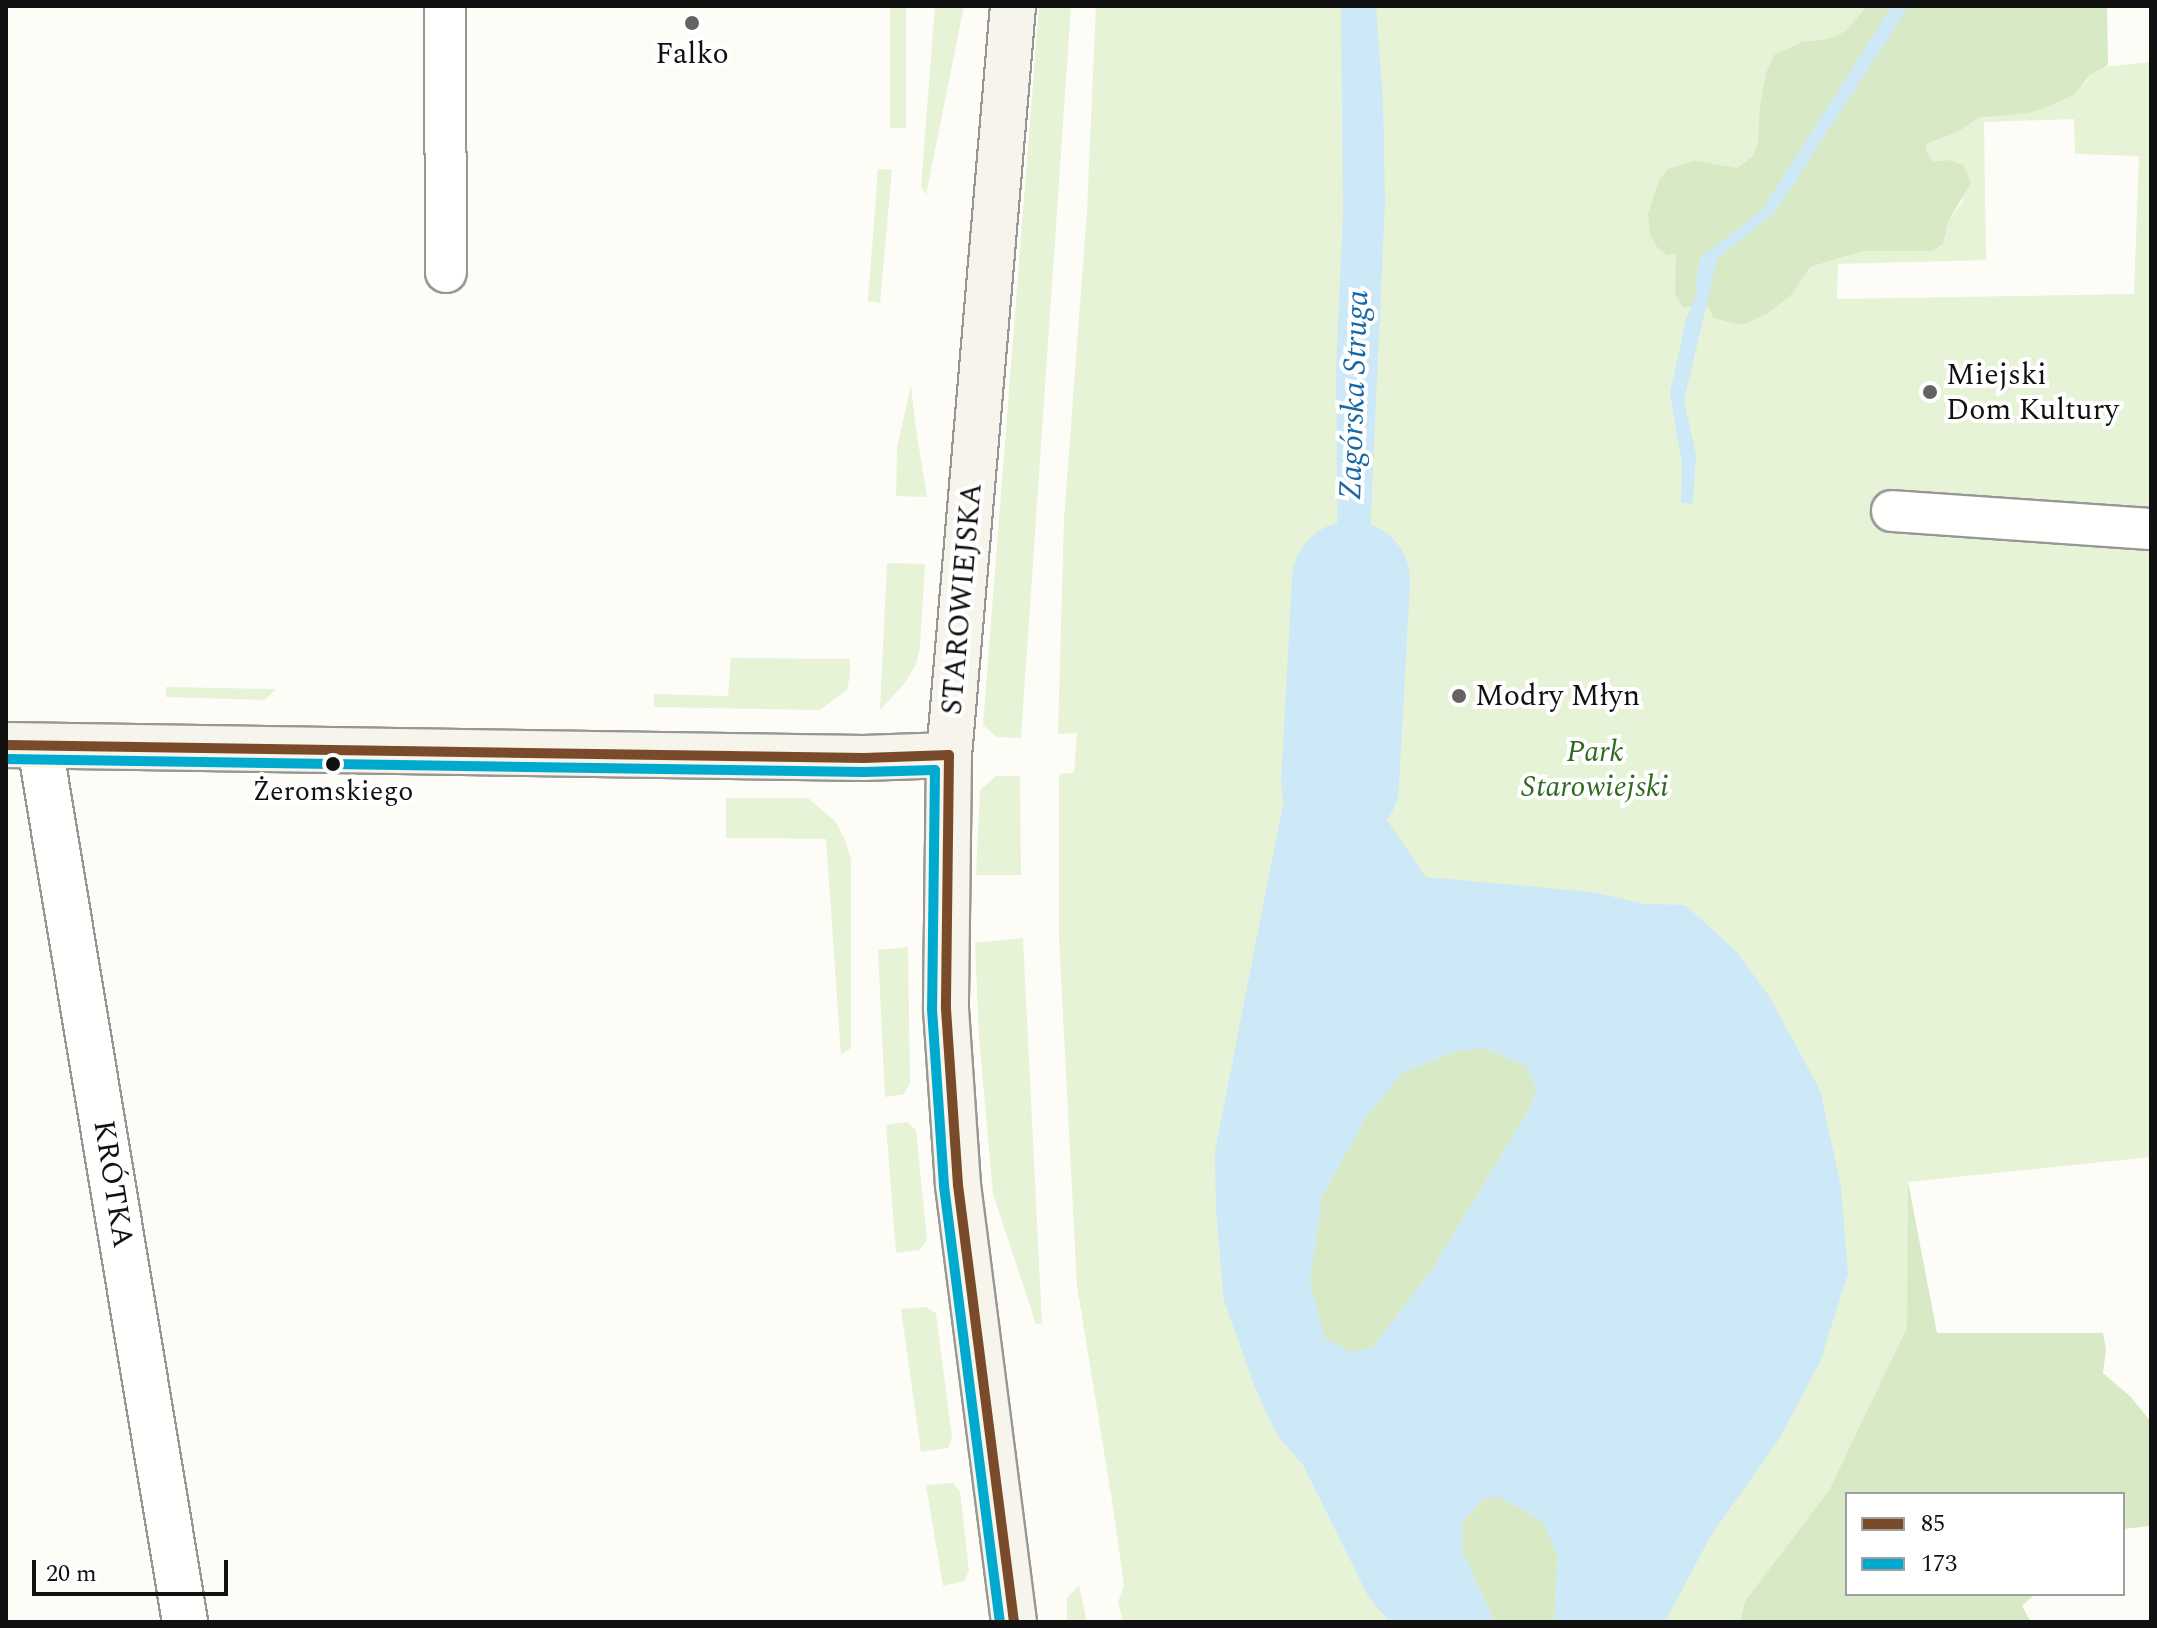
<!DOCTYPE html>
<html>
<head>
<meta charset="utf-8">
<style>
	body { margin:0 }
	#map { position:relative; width:2157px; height:1628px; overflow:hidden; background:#fdfcf7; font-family:Spectral,serif }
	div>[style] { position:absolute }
	.green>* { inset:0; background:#e7f3d7; transform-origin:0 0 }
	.forest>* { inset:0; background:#d8eac5 }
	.water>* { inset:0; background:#cde8f7 }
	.river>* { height:118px; margin:-59px; padding:0 59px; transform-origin:59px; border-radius:59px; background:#cde8f7 }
	.roads { filter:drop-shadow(2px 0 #979795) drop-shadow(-2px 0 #979795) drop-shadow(0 2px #979795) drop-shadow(0 -2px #979795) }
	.lane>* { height:40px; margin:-20px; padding:0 20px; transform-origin:20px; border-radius:20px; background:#fffffe }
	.street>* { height:44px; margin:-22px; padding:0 22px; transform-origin:22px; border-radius:22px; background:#fffffe }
	.secondary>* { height:44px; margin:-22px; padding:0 22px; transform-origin:22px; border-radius:22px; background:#f6f4eb }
	.bus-1>* { height:10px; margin:-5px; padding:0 5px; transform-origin:5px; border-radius:5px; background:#7a4b2a }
	.bus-2>* { height:10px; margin:-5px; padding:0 5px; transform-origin:5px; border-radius:5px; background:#00a9ce }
	.dots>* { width:22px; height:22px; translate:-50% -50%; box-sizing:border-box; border:4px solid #fff; border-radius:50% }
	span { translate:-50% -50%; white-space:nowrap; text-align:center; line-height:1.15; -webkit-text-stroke:8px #fff; paint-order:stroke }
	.bus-label { font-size:28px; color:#111 }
	.poi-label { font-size:30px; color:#111 }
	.left { translate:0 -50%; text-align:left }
	.street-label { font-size:30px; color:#111 }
	.park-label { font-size:30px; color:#2f6b1f; font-style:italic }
	.water-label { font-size:32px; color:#1768a6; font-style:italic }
	.frame { position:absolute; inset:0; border:8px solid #111; pointer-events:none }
	.legend { position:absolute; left:1845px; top:1492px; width:280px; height:104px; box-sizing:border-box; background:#fff; border:2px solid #a0a0a0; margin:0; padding:10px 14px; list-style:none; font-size:24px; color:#111 }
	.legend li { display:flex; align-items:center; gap:16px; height:40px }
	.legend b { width:40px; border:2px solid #a0a0a0 }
	.scale { position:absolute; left:32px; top:1560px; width:196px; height:36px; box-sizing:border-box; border:4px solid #111; border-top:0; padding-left:10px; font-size:24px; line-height:28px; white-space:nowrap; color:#111; -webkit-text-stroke:6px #fff; paint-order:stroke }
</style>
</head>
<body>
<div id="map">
	<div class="green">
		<div style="left:890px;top:6px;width:16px;height:122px"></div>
		<div style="clip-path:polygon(935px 6px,964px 6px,926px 195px,921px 187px)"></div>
		<div style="clip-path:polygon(1039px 6px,1071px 6px,1021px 738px,997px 737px,983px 725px)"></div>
		<div style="clip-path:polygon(evenodd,1096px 6px,1927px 6px,1810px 267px,1863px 251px,1932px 251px,1943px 244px,1949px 220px,1963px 201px,1948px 160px,1933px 161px,1927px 153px,1926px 144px,1956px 133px,1979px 118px,1994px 117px,2085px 84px,2091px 74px,2101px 67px,2151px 62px,2151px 1157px,1908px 1182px,1908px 1328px,1829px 1490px,1745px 1601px,1740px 1622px,1123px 1622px,1118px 1602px,1124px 1586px,1113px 1507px,1077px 1286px,1059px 938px,1059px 774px,1074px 773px,1077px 733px,1058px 734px,1064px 519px,1087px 210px,1096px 6px,2074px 119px,2075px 154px,2139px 156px,2134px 294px,1837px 299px,1838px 264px,1986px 260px,1984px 122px,2074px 119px)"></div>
		<div style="clip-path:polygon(878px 169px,892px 170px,880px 303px,868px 301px)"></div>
		<div style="clip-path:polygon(911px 385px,915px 422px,927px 497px,896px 496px,897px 448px)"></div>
		<div style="clip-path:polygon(887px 563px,925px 564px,920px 647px,916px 664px,905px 683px,880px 710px)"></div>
		<div style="clip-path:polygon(731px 658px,850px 659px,850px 675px,847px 690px,820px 710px,654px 707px,654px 694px,728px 696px)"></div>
		<div style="clip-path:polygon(166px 687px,276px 689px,265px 700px,166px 697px)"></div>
		<div style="clip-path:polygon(996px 776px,1020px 776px,1021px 875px,976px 875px,980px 790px)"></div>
		<div style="clip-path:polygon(726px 798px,808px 798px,835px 821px,845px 839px,851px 860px,851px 1048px,841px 1055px,826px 839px,726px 838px)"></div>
		<div style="clip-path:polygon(1023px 938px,1042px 1324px,1036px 1324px,993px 1194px,979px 1037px,975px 943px)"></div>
		<div style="clip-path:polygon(908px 947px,910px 1083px,904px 1094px,885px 1097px,878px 950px)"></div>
		<div style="clip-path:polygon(907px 1122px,916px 1130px,927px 1240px,920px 1250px,896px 1253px,886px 1125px)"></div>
		<div style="clip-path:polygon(926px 1307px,936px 1313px,952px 1438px,948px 1448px,921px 1452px,901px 1309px)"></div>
		<div style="clip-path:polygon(953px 1483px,960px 1491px,969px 1571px,964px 1581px,943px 1586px,926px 1485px)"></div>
		<div style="clip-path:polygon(1079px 1585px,1087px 1622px,1067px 1622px,1067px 1598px)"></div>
	</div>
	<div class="forest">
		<div style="clip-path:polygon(1867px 6px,2107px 6px,2108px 65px,2091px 74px,2075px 94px,2051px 105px,2029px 113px,1979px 118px,1956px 133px,1926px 144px,1927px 153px,1933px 161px,1948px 160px,1963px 165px,1971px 183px,1949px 220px,1943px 244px,1932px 251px,1863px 251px,1810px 267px,1791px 295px,1767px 314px,1742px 325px,1713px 318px,1709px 307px,1683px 307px,1675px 294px,1676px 254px,1667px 255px,1657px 247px,1650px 234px,1648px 214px,1659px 180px,1669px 168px,1695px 161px,1737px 168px,1752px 157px,1758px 143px,1760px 105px,1767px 70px,1774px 55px,1802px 42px,1828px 39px,1846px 31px)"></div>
		<div style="clip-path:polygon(1484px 1048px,1526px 1066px,1536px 1089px,1528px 1111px,1433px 1268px,1371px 1349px,1351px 1352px,1325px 1339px,1310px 1281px,1322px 1197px,1366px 1117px,1403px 1072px,1457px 1051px)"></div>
		<div style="clip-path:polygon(1908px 1182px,1937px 1333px,2103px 1333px,2106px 1349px,2103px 1373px,2131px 1397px,2151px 1422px,2151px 1526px,2123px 1529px,2123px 1494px,1847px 1494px,1847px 1594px,2035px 1594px,2022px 1606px,2031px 1622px,1740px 1622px,1745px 1601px,1829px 1490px,1907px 1328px)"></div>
		<div style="clip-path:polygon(1485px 1498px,1502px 1498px,1543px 1522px,1558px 1556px,1554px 1622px,1495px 1622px,1462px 1551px,1462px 1522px)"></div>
	</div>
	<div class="water">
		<div style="clip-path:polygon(1341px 6px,1376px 6px,1383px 101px,1385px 201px,1367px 603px,1372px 626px,1368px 743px,1352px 742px,1353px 710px,1348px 742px,1307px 740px,1317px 635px,1332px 608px,1338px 588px,1336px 369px,1343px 214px)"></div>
		<div style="clip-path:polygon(1892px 6px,1909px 6px,1775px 212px,1717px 259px,1684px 401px,1696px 454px,1693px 504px,1681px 503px,1682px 463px,1670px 393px,1686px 319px,1695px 297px,1699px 259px,1761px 211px)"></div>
		<div style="clip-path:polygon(evenodd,1308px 763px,1325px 764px,1326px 781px,1330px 781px,1331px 764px,1350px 766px,1350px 794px,1370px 795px,1372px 813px,1387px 820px,1426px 877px,1592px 892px,1645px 904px,1685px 905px,1736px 951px,1769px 996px,1820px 1090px,1841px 1187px,1848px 1274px,1820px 1362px,1779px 1439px,1710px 1537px,1665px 1622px,1554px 1622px,1558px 1556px,1543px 1522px,1502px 1498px,1485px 1498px,1462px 1522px,1462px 1551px,1495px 1622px,1390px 1622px,1369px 1598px,1303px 1465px,1277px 1435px,1254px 1385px,1224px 1301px,1216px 1211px,1215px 1151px,1285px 794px,1306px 795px,1308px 763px,1484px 1048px,1526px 1066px,1536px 1089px,1528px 1111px,1433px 1268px,1372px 1348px,1351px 1352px,1325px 1338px,1310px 1281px,1322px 1197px,1366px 1117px,1403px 1072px,1457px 1051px,1484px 1048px)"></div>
	</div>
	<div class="river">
		<div style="left:1340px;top:784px;width:204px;rotate:-86.9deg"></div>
	</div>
	<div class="roads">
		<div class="lane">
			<div style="left:445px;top:6px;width:266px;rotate:89.8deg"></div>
			<div style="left:1892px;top:511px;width:260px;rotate:4deg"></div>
		</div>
		<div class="street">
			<div style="left:40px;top:746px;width:888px;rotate:80.6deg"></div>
		</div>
		<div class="secondary">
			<div style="left:1013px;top:6px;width:752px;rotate:94.88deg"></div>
			<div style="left:949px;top:755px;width:254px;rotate:90.7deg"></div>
			<div style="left:946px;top:1009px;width:176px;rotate:86.1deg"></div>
			<div style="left:958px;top:1185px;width:441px;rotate:82.7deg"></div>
			<div style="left:6px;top:745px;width:858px;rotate:0.87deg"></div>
			<div style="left:864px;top:758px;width:85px;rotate:-2deg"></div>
		</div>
	</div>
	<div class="bus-1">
		<div style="left:6px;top:745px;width:858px;rotate:0.87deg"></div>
		<div style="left:864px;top:758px;width:85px;rotate:-2deg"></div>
		<div style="left:949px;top:755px;width:254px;rotate:90.7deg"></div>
		<div style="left:946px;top:1009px;width:176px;rotate:86.1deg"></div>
		<div style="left:958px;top:1185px;width:441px;rotate:82.7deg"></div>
	</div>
	<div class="bus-2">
		<div style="left:6px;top:759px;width:858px;rotate:0.87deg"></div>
		<div style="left:864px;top:772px;width:71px;rotate:-1.6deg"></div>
		<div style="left:935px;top:770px;width:239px;rotate:90.7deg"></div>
		<div style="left:932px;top:1009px;width:177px;rotate:86.1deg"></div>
		<div style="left:944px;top:1186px;width:440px;rotate:82.7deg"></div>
	</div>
	<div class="dots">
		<div style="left:692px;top:23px;background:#646362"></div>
		<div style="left:1930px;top:392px;background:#646362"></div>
		<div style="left:1459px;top:696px;background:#646362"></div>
		<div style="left:333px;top:764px;background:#111"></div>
	</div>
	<div class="bus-label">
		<span style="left:333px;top:792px">Żeromskiego</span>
	</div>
	<div class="poi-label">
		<span style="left:692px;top:54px">Falko</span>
		<span class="left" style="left:1946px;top:392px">Miejski<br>Dom Kultury</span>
		<span class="left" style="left:1475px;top:696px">Modry Młyn</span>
	</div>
	<div class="street-label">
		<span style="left:962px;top:599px;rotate:-85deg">STAROWIEJSKA</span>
		<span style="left:113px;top:1184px;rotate:81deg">KRÓTKA</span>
	</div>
	<div class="park-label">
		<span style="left:1595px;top:769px">Park<br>Starowiejski</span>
	</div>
	<div class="water-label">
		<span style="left:1355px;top:395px;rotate:-88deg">Zagórska Struga</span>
	</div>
	<div class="frame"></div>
	<ul class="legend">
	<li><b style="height:10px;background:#7a4b2a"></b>85</li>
	<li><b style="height:10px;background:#00a9ce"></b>173</li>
	</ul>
	<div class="scale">20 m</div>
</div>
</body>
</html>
